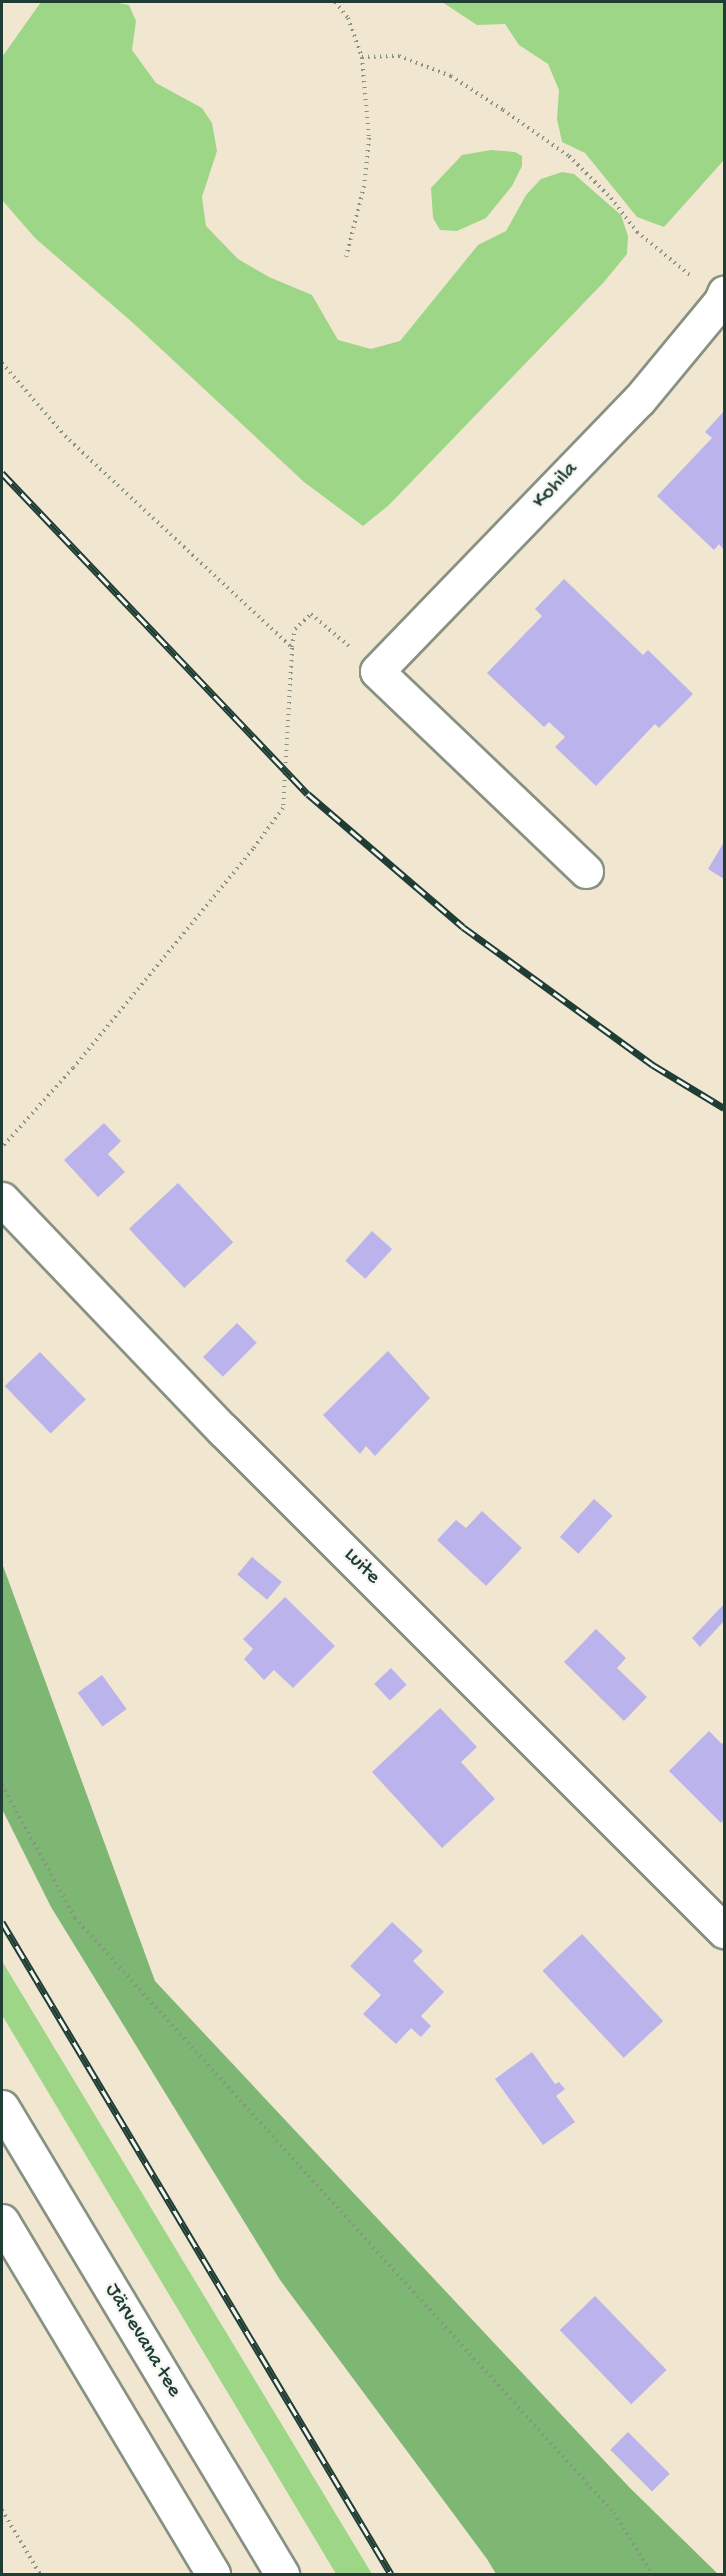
<!DOCTYPE html>
<html>
<head>
<meta charset="utf-8">
<style>
	body { margin:0 }
	#map { position:relative; width:726px; height:2576px; overflow:hidden; background:#f1e7d1; font-family:"Gochi Hand",sans-serif }
	div>[style] { position:absolute }
	.green>* { inset:0; background:#9ed688 }
	.forest>* { inset:0; background:#7eb774 }
	.building>* { inset:0; background:#bbb4ec; transform-origin:0 0 }
	.path>* { height:4px; margin-top:-2px; transform-origin:0; background:repeating-linear-gradient(90deg,#889282 0 1.5px,transparent 0 6px) }
	.roads { filter:drop-shadow(2px 0 #889282) drop-shadow(-2px 0 #889282) drop-shadow(0 2px #889282) drop-shadow(0 -2px #889282) }
	.minor>* { height:33px; margin:-16.5px; padding:0 16.5px; transform-origin:16.5px; border-radius:16.5px; background:#fff }
	.trunk>* { height:33px; margin:-16.5px; padding:0 16.5px; transform-origin:16.5px; border-radius:16.5px; background:#fff }
	.rail>* { height:7px; margin-top:-3.5px; transform-origin:0; background:repeating-linear-gradient(90deg,#f6f6f2 0 14px,#1f3d34 0 28px); box-sizing:border-box; border-block:2px solid #1f3d34 }
	span { translate:-50% -50%; white-space:nowrap; text-align:center; line-height:1.15; -webkit-text-stroke:5px #f6f6f2; paint-order:stroke }
	.street-label { font-size:21px; color:#1f3d34 }
	.frame { position:absolute; inset:0; border:3px solid #1f3d34; pointer-events:none }
</style>
</head>
<body>
<div id="map">
	<div class="green">
		<div style="clip-path:polygon(41px 2px,114px 2px,129px 5px,136px 21px,132px 50px,156px 83px,202px 108px,212px 123px,217px 151px,202px 197px,206px 226px,238px 259px,269px 277px,312px 295px,338px 340px,371px 349px,400px 341px,478px 245px,506px 231px,526px 195px,541px 179px,562px 172px,574px 174px,621px 215px,628px 236px,627px 254px,604px 282px,389px 505px,363px 526px,304px 482px,132px 322px,35px 238px,2px 200px,2px 57px)"></div>
		<div style="clip-path:polygon(442px 2px,724px 2px,724px 160px,664px 227px,637px 217px,585px 153px,562px 142px,557px 119px,559px 90px,548px 64px,519px 45px,505px 24px,477px 25px)"></div>
		<div style="clip-path:polygon(491px 150px,515px 152px,522px 156px,522px 166px,512px 186px,486px 218px,457px 231px,440px 230px,433px 218px,431px 188px,462px 155px)"></div>
		<div style="clip-path:polygon(2px 1961px,372px 2574px,336px 2574px,2px 2015px)"></div>
	</div>
	<div class="forest">
		<div style="clip-path:polygon(2px 1563px,155px 1981px,629px 2487px,718px 2574px,496px 2574px,487px 2559px,280px 2280px,51px 1907px,2px 1809px)"></div>
	</div>
	<div class="building">
		<div style="clip-path:polygon(724px 411px,724px 550px,719px 544px,714px 550px,657px 496px,712px 438px,705px 432px)"></div>
		<div style="clip-path:polygon(564px 579px,643px 655px,648px 650px,693px 694px,659px 728px,655px 724px,596px 786px,555px 747px,565px 737px,549px 722px,544px 727px,487px 673px,542px 616px,535px 609px)"></div>
		<div style="clip-path:polygon(724px 842px,724px 879px,708px 869px)"></div>
		<div style="clip-path:polygon(104px 1123px,121px 1141px,108px 1154px,125px 1172px,98px 1197px,64px 1160px)"></div>
		<div style="left:178px;top:1183px;width:81px;height:67px;rotate:47deg"></div>
		<div style="left:372px;top:1231px;width:27px;height:40px;rotate:42deg"></div>
		<div style="left:237px;top:1323px;width:28px;height:48px;rotate:45deg"></div>
		<div style="clip-path:polygon(388px 1351px,430px 1398px,375px 1456px,366px 1446px,360px 1454px,323px 1415px)"></div>
		<div style="left:40px;top:1352px;width:66px;height:49px;rotate:46deg"></div>
		<div style="left:594px;top:1499px;width:25px;height:51px;rotate:42deg"></div>
		<div style="clip-path:polygon(482px 1511px,522px 1548px,486px 1586px,437px 1540px,456px 1520px,466px 1528px)"></div>
		<div style="left:252px;top:1557px;width:39px;height:23px;rotate:40deg"></div>
		<div style="clip-path:polygon(285px 1597px,335px 1646px,293px 1688px,274px 1670px,264px 1680px,244px 1659px,253px 1649px,243px 1639px)"></div>
		<div style="clip-path:polygon(724px 1604px,724px 1621px,700px 1647px,692px 1638px)"></div>
		<div style="clip-path:polygon(596px 1629px,626px 1658px,617px 1668px,647px 1697px,624px 1721px,564px 1662px)"></div>
		<div style="left:391px;top:1668px;width:23px;height:23px;rotate:47deg"></div>
		<div style="left:102px;top:1675px;width:42px;height:30px;rotate:54deg"></div>
		<div style="clip-path:polygon(440px 1708px,477px 1747px,461px 1762px,495px 1799px,442px 1848px,372px 1772px)"></div>
		<div style="clip-path:polygon(709px 1731px,722px 1744px,724px 1741px,724px 1819px,721px 1823px,669px 1771px)"></div>
		<div style="clip-path:polygon(392px 1922px,423px 1951px,413px 1961px,444px 1992px,421px 2016px,431px 2026px,421px 2037px,411px 2028px,396px 2044px,363px 2014px,381px 1995px,350px 1966px)"></div>
		<div style="left:582px;top:1934px;width:119px;height:54px;rotate:47deg"></div>
		<div style="clip-path:polygon(532px 2052px,555px 2084px,559px 2082px,565px 2089px,556px 2096px,575px 2122px,543px 2145px,495px 2079px)"></div>
		<div style="left:595px;top:2296px;width:103px;height:49px;rotate:46deg"></div>
		<div style="left:628px;top:2432px;width:59px;height:25px;rotate:45deg"></div>
	</div>
	<div class="path">
		<div style="left:335px;top:2px;width:21px;rotate:51deg"></div>
		<div style="left:348px;top:18px;width:41px;rotate:70.3deg"></div>
		<div style="left:362px;top:57px;width:81px;rotate:85.1deg"></div>
		<div style="left:369px;top:138px;width:48px;rotate:95.9deg"></div>
		<div style="left:364px;top:186px;width:73px;rotate:104.2deg"></div>
		<div style="left:362px;top:57px;width:37px;rotate:-2deg"></div>
		<div style="left:399px;top:56px;width:56px;rotate:21deg"></div>
		<div style="left:451px;top:76px;width:62px;rotate:33.2deg"></div>
		<div style="left:503px;top:110px;width:80px;rotate:34.9deg"></div>
		<div style="left:569px;top:156px;width:59px;rotate:45deg"></div>
		<div style="left:611px;top:198px;width:43px;rotate:52.6deg"></div>
		<div style="left:637px;top:232px;width:70px;rotate:39.2deg"></div>
		<div style="left:2px;top:363px;width:96px;rotate:49.2deg"></div>
		<div style="left:65px;top:436px;width:311px;rotate:43deg"></div>
		<div style="left:292px;top:648px;width:160px;rotate:93.2deg"></div>
		<div style="left:283px;top:808px;width:51px;rotate:126.2deg"></div>
		<div style="left:253px;top:849px;width:283px;rotate:129.4deg"></div>
		<div style="left:73px;top:1068px;width:106px;rotate:131.9deg"></div>
		<div style="left:292px;top:647px;width:18px;rotate:-81deg"></div>
		<div style="left:295px;top:629px;width:22px;rotate:-43deg"></div>
		<div style="left:311px;top:614px;width:51px;rotate:40.2deg"></div>
		<div style="left:2px;top:1785px;width:152px;rotate:61.2deg"></div>
		<div style="left:75px;top:1918px;width:803px;rotate:47.83deg"></div>
		<div style="left:614px;top:2513px;width:72px;rotate:58.1deg"></div>
		<div style="left:2px;top:2510px;width:74px;rotate:59.3deg"></div>
	</div>
	<div class="roads">
		<div class="minor">
			<div style="left:586px;top:871px;width:289px;rotate:-136.3deg"></div>
			<div style="left:377px;top:671px;width:377px;rotate:-46deg"></div>
			<div style="left:639px;top:400px;width:129px;rotate:-50.4deg"></div>
			<div style="left:721px;top:301px;width:9px;rotate:-69deg"></div>
			<div style="left:2px;top:1199px;width:320px;rotate:46.3deg"></div>
			<div style="left:223px;top:1430px;width:709px;rotate:45deg"></div>
		</div>
		<div class="trunk">
			<div style="left:2px;top:2107px;width:545px;rotate:59.05deg"></div>
			<div style="left:2px;top:2221px;width:411px;rotate:59.1deg"></div>
		</div>
	</div>
	<div class="rail">
		<div style="left:2px;top:473px;width:443px;rotate:46.4deg"></div>
		<div style="left:308px;top:794px;width:204px;rotate:40.6deg"></div>
		<div style="left:463px;top:927px;width:235px;rotate:36deg"></div>
		<div style="left:653px;top:1065px;width:83px;rotate:31.2deg"></div>
		<div style="left:2px;top:1922px;width:759px;rotate:59.18deg"></div>
	</div>
	<div class="street-label">
		<span style="left:556px;top:486px;rotate:-46deg">Kohila</span>
		<span style="left:361px;top:1567px;rotate:45deg">Luite</span>
		<span style="left:142px;top:2341px;rotate:59deg">Järvevana tee</span>
	</div>
	<div class="frame"></div>
</div>
</body>
</html>
